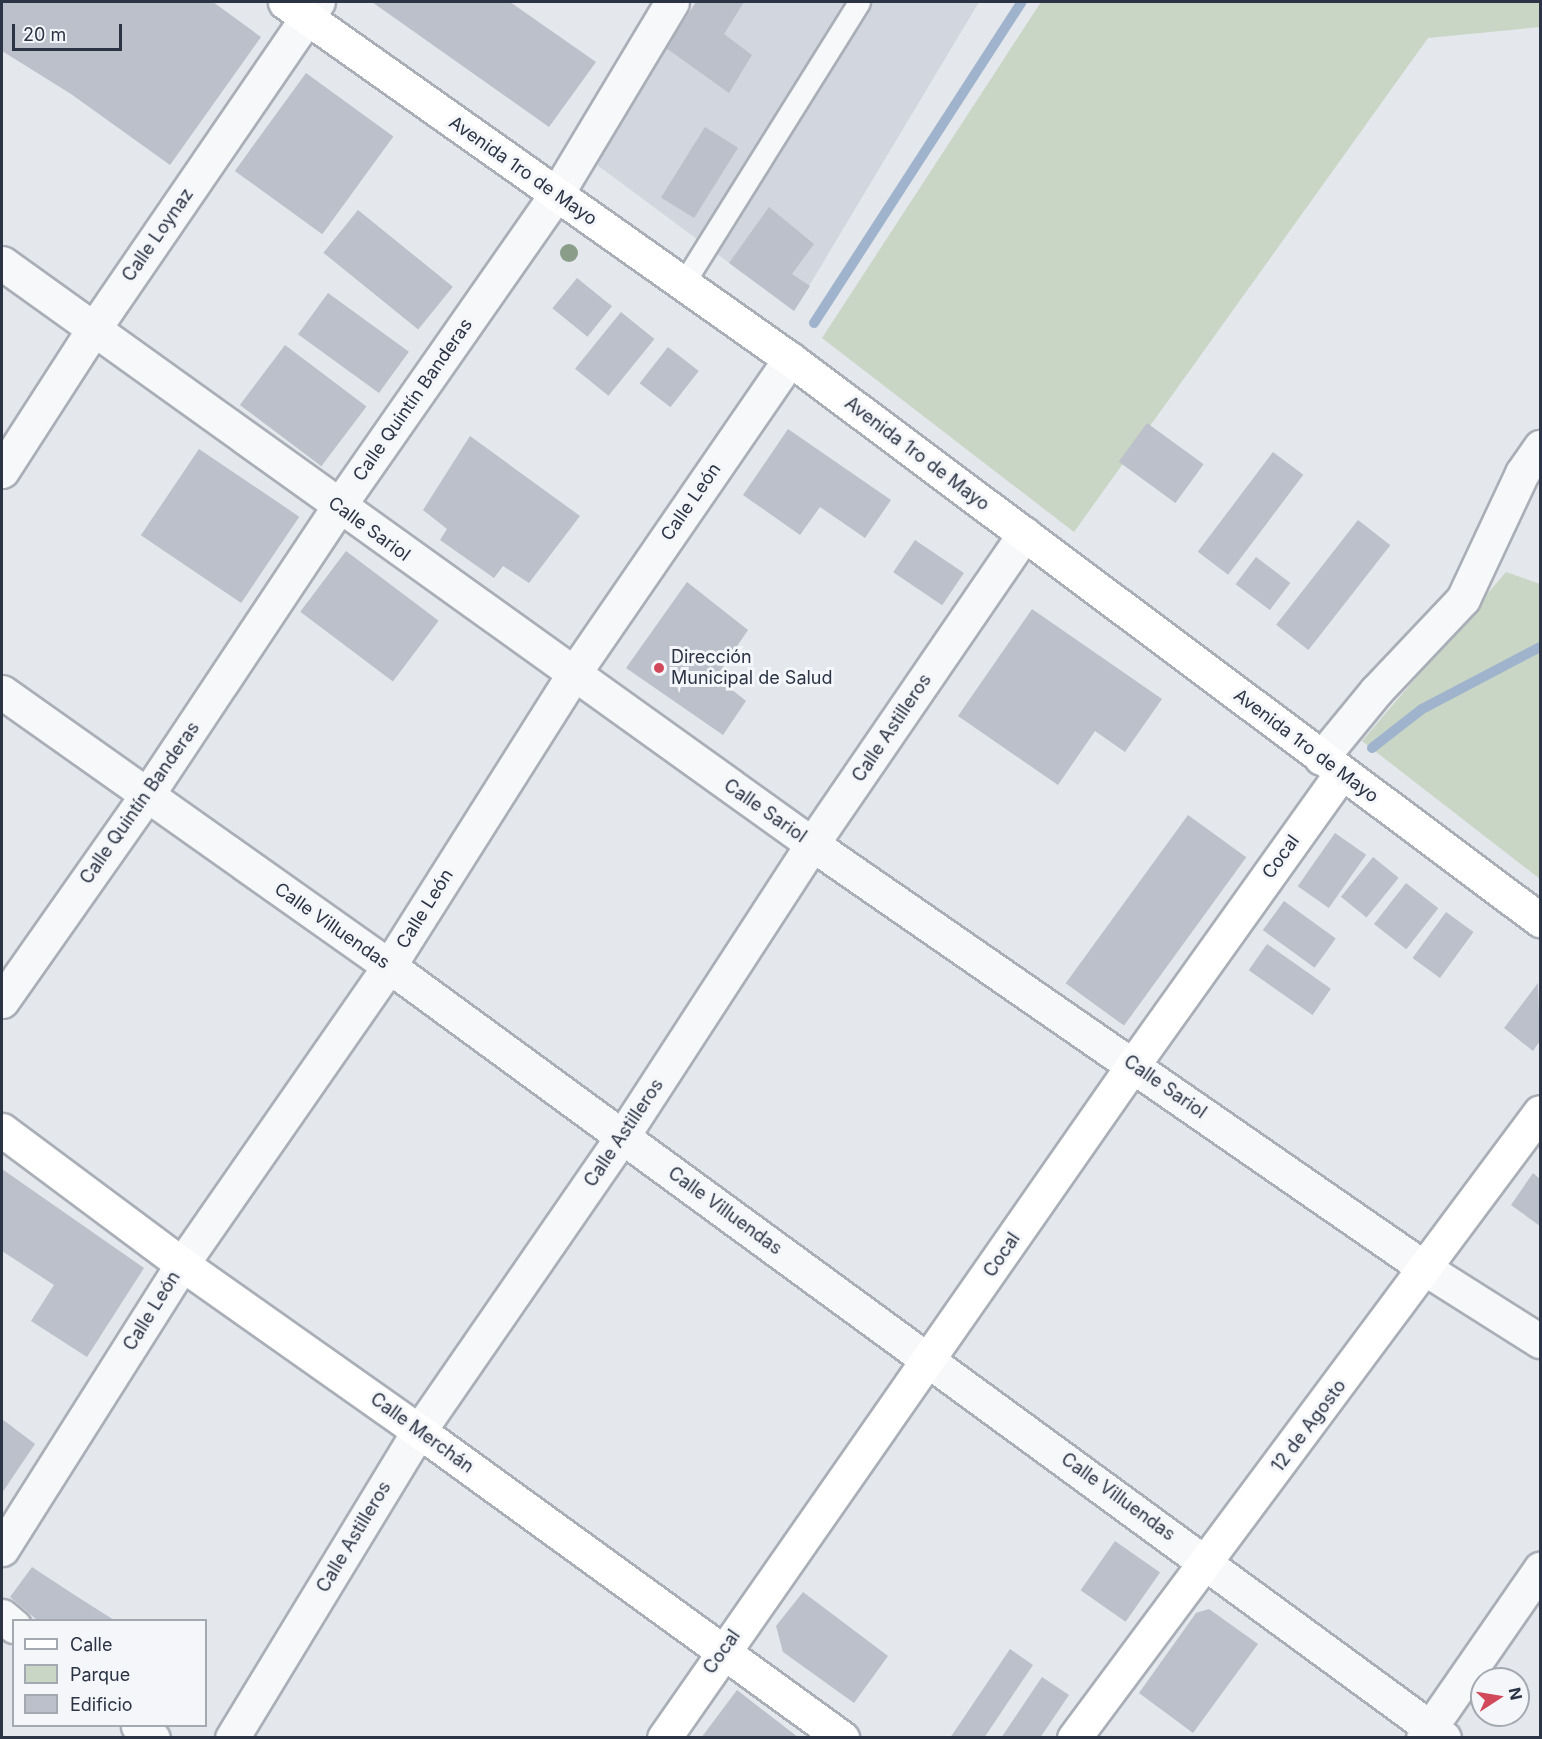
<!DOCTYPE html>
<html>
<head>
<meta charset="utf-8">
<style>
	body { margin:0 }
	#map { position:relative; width:1542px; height:1739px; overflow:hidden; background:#e4e7ec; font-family:Inter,sans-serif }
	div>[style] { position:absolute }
	.built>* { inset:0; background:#d2d6de }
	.green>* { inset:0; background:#c9d6c5 }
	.stream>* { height:10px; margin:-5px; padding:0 5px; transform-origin:5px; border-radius:5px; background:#9fb4cc }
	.building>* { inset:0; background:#bbc0ca; transform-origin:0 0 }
	.roads { filter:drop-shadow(2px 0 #a9aeb7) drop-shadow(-2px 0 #a9aeb7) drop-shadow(0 2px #a9aeb7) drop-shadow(0 -2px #a9aeb7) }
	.lane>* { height:21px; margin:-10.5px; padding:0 10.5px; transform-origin:10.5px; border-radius:10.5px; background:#f7f8fa }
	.street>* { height:33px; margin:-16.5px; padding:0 16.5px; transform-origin:16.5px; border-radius:16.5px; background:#f7f8fa }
	.secondary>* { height:33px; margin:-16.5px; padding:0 16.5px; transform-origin:16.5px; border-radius:16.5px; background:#fff }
	.primary>* { height:33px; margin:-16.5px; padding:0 16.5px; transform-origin:16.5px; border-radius:16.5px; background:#fff }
	.trees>* { width:18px; height:18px; margin:-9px; border-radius:50%; background:#899d89 }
	.dots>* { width:16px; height:16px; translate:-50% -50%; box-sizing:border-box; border:3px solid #f4f6f9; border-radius:50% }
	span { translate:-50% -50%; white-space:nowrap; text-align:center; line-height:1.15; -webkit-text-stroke:6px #f4f6f9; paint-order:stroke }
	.street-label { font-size:18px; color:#2b3445 }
	.poi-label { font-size:18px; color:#2b3445 }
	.left { translate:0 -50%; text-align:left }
	.frame { position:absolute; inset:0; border:3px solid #2b3445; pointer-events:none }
	.legend { position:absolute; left:12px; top:1619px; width:195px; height:108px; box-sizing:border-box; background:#f4f6f9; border:2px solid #a4a8b1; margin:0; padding:8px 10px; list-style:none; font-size:18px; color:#2b3445 }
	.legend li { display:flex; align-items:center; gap:12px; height:30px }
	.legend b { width:30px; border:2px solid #a4a8b1 }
	.north { position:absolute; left:1470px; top:1667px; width:60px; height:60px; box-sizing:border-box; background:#f4f6f9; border:2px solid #a4a8b1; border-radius:50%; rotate:78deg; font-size:16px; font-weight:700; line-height:24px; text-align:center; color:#2b3445 }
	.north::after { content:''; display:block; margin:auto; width:21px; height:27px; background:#d1495b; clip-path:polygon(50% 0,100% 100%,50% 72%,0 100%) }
	.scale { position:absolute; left:12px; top:24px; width:110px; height:27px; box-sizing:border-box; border:3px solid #2b3445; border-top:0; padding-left:8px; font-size:18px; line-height:21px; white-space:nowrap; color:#2b3445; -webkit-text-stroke:4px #f4f6f9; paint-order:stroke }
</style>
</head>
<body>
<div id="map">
	<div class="built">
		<div style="clip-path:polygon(696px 2px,979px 2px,794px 311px,593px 162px)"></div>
	</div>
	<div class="green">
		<div style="clip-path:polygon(1041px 2px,1540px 2px,1540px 27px,1428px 38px,1074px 532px,822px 338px)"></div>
		<div style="clip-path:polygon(1506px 572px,1540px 584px,1540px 879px,1362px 741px)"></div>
	</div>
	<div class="stream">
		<div style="left:814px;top:323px;width:382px;rotate:-57.1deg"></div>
		<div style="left:1372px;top:748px;width:63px;rotate:-38deg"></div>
		<div style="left:1422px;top:709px;width:133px;rotate:-27.7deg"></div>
	</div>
	<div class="building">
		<div style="clip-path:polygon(2px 2px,213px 2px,261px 37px,170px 165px,71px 94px,2px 51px)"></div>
		<div style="clip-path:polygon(372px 2px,510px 2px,596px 62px,549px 127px)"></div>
		<div style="clip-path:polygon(696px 2px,744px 2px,724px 34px,752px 55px,729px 93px,666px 48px)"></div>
		<div style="left:306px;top:73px;width:108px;height:121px;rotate:36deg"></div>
		<div style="left:705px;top:127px;width:39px;height:83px;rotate:32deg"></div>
		<div style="clip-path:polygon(769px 207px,814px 244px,792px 274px,810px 286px,794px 311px,729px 263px)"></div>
		<div style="left:358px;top:210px;width:122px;height:55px;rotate:39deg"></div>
		<div style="left:577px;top:278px;width:45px;height:39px;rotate:39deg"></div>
		<div style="left:328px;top:293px;width:100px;height:51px;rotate:36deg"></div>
		<div style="left:621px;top:312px;width:43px;height:73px;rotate:39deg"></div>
		<div style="left:285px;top:345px;width:102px;height:75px;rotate:37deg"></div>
		<div style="left:668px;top:347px;width:39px;height:46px;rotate:38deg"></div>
		<div style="left:1147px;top:423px;width:70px;height:48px;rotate:36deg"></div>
		<div style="clip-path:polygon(788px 429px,891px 500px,865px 538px,820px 507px,800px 535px,743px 495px)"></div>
		<div style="clip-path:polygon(470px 436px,580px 516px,529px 583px,503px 566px,494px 578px,440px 540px,447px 529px,423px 510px)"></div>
		<div style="left:199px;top:449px;width:121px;height:104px;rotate:34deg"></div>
		<div style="left:1273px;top:452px;width:38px;height:125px;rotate:37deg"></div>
		<div style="left:1358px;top:520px;width:41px;height:133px;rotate:38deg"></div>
		<div style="left:915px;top:540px;width:59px;height:39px;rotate:34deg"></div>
		<div style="left:346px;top:551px;width:116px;height:76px;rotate:37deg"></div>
		<div style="left:1256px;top:557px;width:43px;height:34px;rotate:37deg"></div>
		<div style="clip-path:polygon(687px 582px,748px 630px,716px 677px,746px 701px,723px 735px,626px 668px)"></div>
		<div style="clip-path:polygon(1032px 609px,1162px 699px,1125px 752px,1095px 731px,1058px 785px,958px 716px)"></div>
		<div style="left:1188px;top:815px;width:72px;height:208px;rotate:36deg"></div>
		<div style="left:1335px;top:833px;width:38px;height:65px;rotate:35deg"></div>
		<div style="left:1373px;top:857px;width:33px;height:51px;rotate:39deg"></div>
		<div style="left:1406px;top:883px;width:41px;height:52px;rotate:38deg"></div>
		<div style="left:1284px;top:901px;width:64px;height:36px;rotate:36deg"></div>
		<div style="left:1446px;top:912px;width:34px;height:57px;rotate:36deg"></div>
		<div style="left:1267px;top:944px;width:78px;height:32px;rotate:35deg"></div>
		<div style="clip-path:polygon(1538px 983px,1540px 1041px,1533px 1051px,1504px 1028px)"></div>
		<div style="clip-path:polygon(2px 1169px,144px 1268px,87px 1357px,31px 1321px,54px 1285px,2px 1251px)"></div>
		<div style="clip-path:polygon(1533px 1173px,1540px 1179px,1540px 1226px,1511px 1205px)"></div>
		<div style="clip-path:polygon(2px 1419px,35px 1444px,2px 1493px)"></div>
		<div style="left:1115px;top:1541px;width:55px;height:60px;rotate:35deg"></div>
		<div style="clip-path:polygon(32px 1567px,73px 1594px,114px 1620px,37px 1620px,10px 1597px)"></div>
		<div style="clip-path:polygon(803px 1592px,888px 1656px,854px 1703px,783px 1652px,776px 1626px)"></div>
		<div style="clip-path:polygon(1209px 1609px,1258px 1644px,1193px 1733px,1139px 1693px,1196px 1613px)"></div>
		<div style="clip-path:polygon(1010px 1649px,1033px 1665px,984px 1738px,950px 1738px)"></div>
		<div style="clip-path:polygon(1042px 1677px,1069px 1695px,1040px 1738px,1001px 1738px)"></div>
		<div style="clip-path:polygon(737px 1690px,799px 1738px,701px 1738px)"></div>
	</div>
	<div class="roads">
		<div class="lane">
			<div style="left:683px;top:284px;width:332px;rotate:-58deg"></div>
		</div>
		<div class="street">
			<div style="left:2px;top:263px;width:997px;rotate:35.65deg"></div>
			<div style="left:812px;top:844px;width:747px;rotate:34.69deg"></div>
			<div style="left:1426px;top:1269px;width:135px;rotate:32.3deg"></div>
			<div style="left:2px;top:471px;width:168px;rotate:-57.2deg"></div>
			<div style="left:93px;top:330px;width:398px;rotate:-55.6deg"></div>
			<div style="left:2px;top:692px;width:474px;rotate:35.3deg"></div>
			<div style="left:389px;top:966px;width:1307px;rotate:36.19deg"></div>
			<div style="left:1321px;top:758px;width:87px;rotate:-50.6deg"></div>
			<div style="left:1376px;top:691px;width:127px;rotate:-46.6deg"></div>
			<div style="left:1463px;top:599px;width:139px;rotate:-64.9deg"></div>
			<div style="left:1522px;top:473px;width:32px;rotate:-55deg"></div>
			<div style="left:2px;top:1001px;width:252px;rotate:-54.9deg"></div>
			<div style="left:147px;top:795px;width:346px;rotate:-56.4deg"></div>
			<div style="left:338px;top:507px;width:381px;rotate:-55.1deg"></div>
			<div style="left:556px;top:195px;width:225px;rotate:-59deg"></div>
			<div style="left:2px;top:1549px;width:337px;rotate:-57.7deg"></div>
			<div style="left:182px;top:1264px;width:363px;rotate:-55.2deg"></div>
			<div style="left:389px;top:966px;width:343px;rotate:-57.7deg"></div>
			<div style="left:572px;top:676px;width:385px;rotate:-55.5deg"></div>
			<div style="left:2px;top:1616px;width:16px;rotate:40deg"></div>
			<div style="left:138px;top:1726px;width:19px;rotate:39deg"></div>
			<div style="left:232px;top:1738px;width:359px;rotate:-58.7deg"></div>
			<div style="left:419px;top:1431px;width:357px;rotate:-55.4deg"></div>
			<div style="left:622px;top:1137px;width:349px;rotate:-57deg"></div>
			<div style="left:812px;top:844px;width:376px;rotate:-55.6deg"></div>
			<div style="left:1423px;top:1738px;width:206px;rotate:-55.3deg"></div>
		</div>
		<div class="secondary">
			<div style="left:2px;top:1130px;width:224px;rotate:36.7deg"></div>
			<div style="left:182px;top:1264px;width:290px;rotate:35.2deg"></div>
			<div style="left:419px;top:1431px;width:523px;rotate:35.97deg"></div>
		</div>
		<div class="primary">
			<div style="left:285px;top:2px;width:618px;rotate:35.26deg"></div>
			<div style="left:790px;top:359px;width:937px;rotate:36.8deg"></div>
			<div style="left:664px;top:1738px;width:820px;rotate:-55.13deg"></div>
			<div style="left:1133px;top:1065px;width:359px;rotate:-54.5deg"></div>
			<div style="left:1074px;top:1738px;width:780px;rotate:-53.34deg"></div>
		</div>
	</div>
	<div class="trees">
		<div style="left:569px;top:253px"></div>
	</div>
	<div class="dots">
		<div style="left:659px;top:668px;background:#d1495b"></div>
	</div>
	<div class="street-label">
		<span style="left:523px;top:171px;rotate:35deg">Avenida 1ro de Mayo</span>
		<span style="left:158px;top:235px;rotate:-55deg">Calle Loynaz</span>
		<span style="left:413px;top:400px;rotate:-55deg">Calle Quintín Banderas</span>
		<span style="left:917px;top:454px;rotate:37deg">Avenida 1ro de Mayo</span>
		<span style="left:691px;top:502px;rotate:-55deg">Calle León</span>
		<span style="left:369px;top:529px;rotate:36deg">Calle Sariol</span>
		<span style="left:892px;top:728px;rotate:-56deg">Calle Astilleros</span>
		<span style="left:1306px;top:746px;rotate:37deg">Avenida 1ro de Mayo</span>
		<span style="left:140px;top:803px;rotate:-55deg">Calle Quintín Banderas</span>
		<span style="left:765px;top:811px;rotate:35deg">Calle Sariol</span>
		<span style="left:1281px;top:857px;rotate:-54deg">Cocal</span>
		<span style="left:425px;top:909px;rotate:-58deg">Calle León</span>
		<span style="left:332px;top:926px;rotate:35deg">Calle Villuendas</span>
		<span style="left:1165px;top:1087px;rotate:35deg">Calle Sariol</span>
		<span style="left:624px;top:1133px;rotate:-56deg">Calle Astilleros</span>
		<span style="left:725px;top:1211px;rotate:36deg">Calle Villuendas</span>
		<span style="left:1002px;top:1255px;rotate:-56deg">Cocal</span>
		<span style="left:152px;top:1311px;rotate:-58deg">Calle León</span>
		<span style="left:1309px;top:1426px;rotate:-53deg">12 de Agosto</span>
		<span style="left:422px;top:1433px;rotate:36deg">Calle Merchán</span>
		<span style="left:1118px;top:1497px;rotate:36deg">Calle Villuendas</span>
		<span style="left:354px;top:1537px;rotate:-59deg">Calle Astilleros</span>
		<span style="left:722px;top:1652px;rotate:-55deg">Cocal</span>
	</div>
	<div class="poi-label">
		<span class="left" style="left:671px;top:668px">Dirección<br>Municipal de Salud</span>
	</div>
	<div class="frame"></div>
	<ul class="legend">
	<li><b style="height:8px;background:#fff"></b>Calle</li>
	<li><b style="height:16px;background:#c9d6c5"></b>Parque</li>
	<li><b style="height:16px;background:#bbc0ca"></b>Edificio</li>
	</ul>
	<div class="north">N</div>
	<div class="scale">20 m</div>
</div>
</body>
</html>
